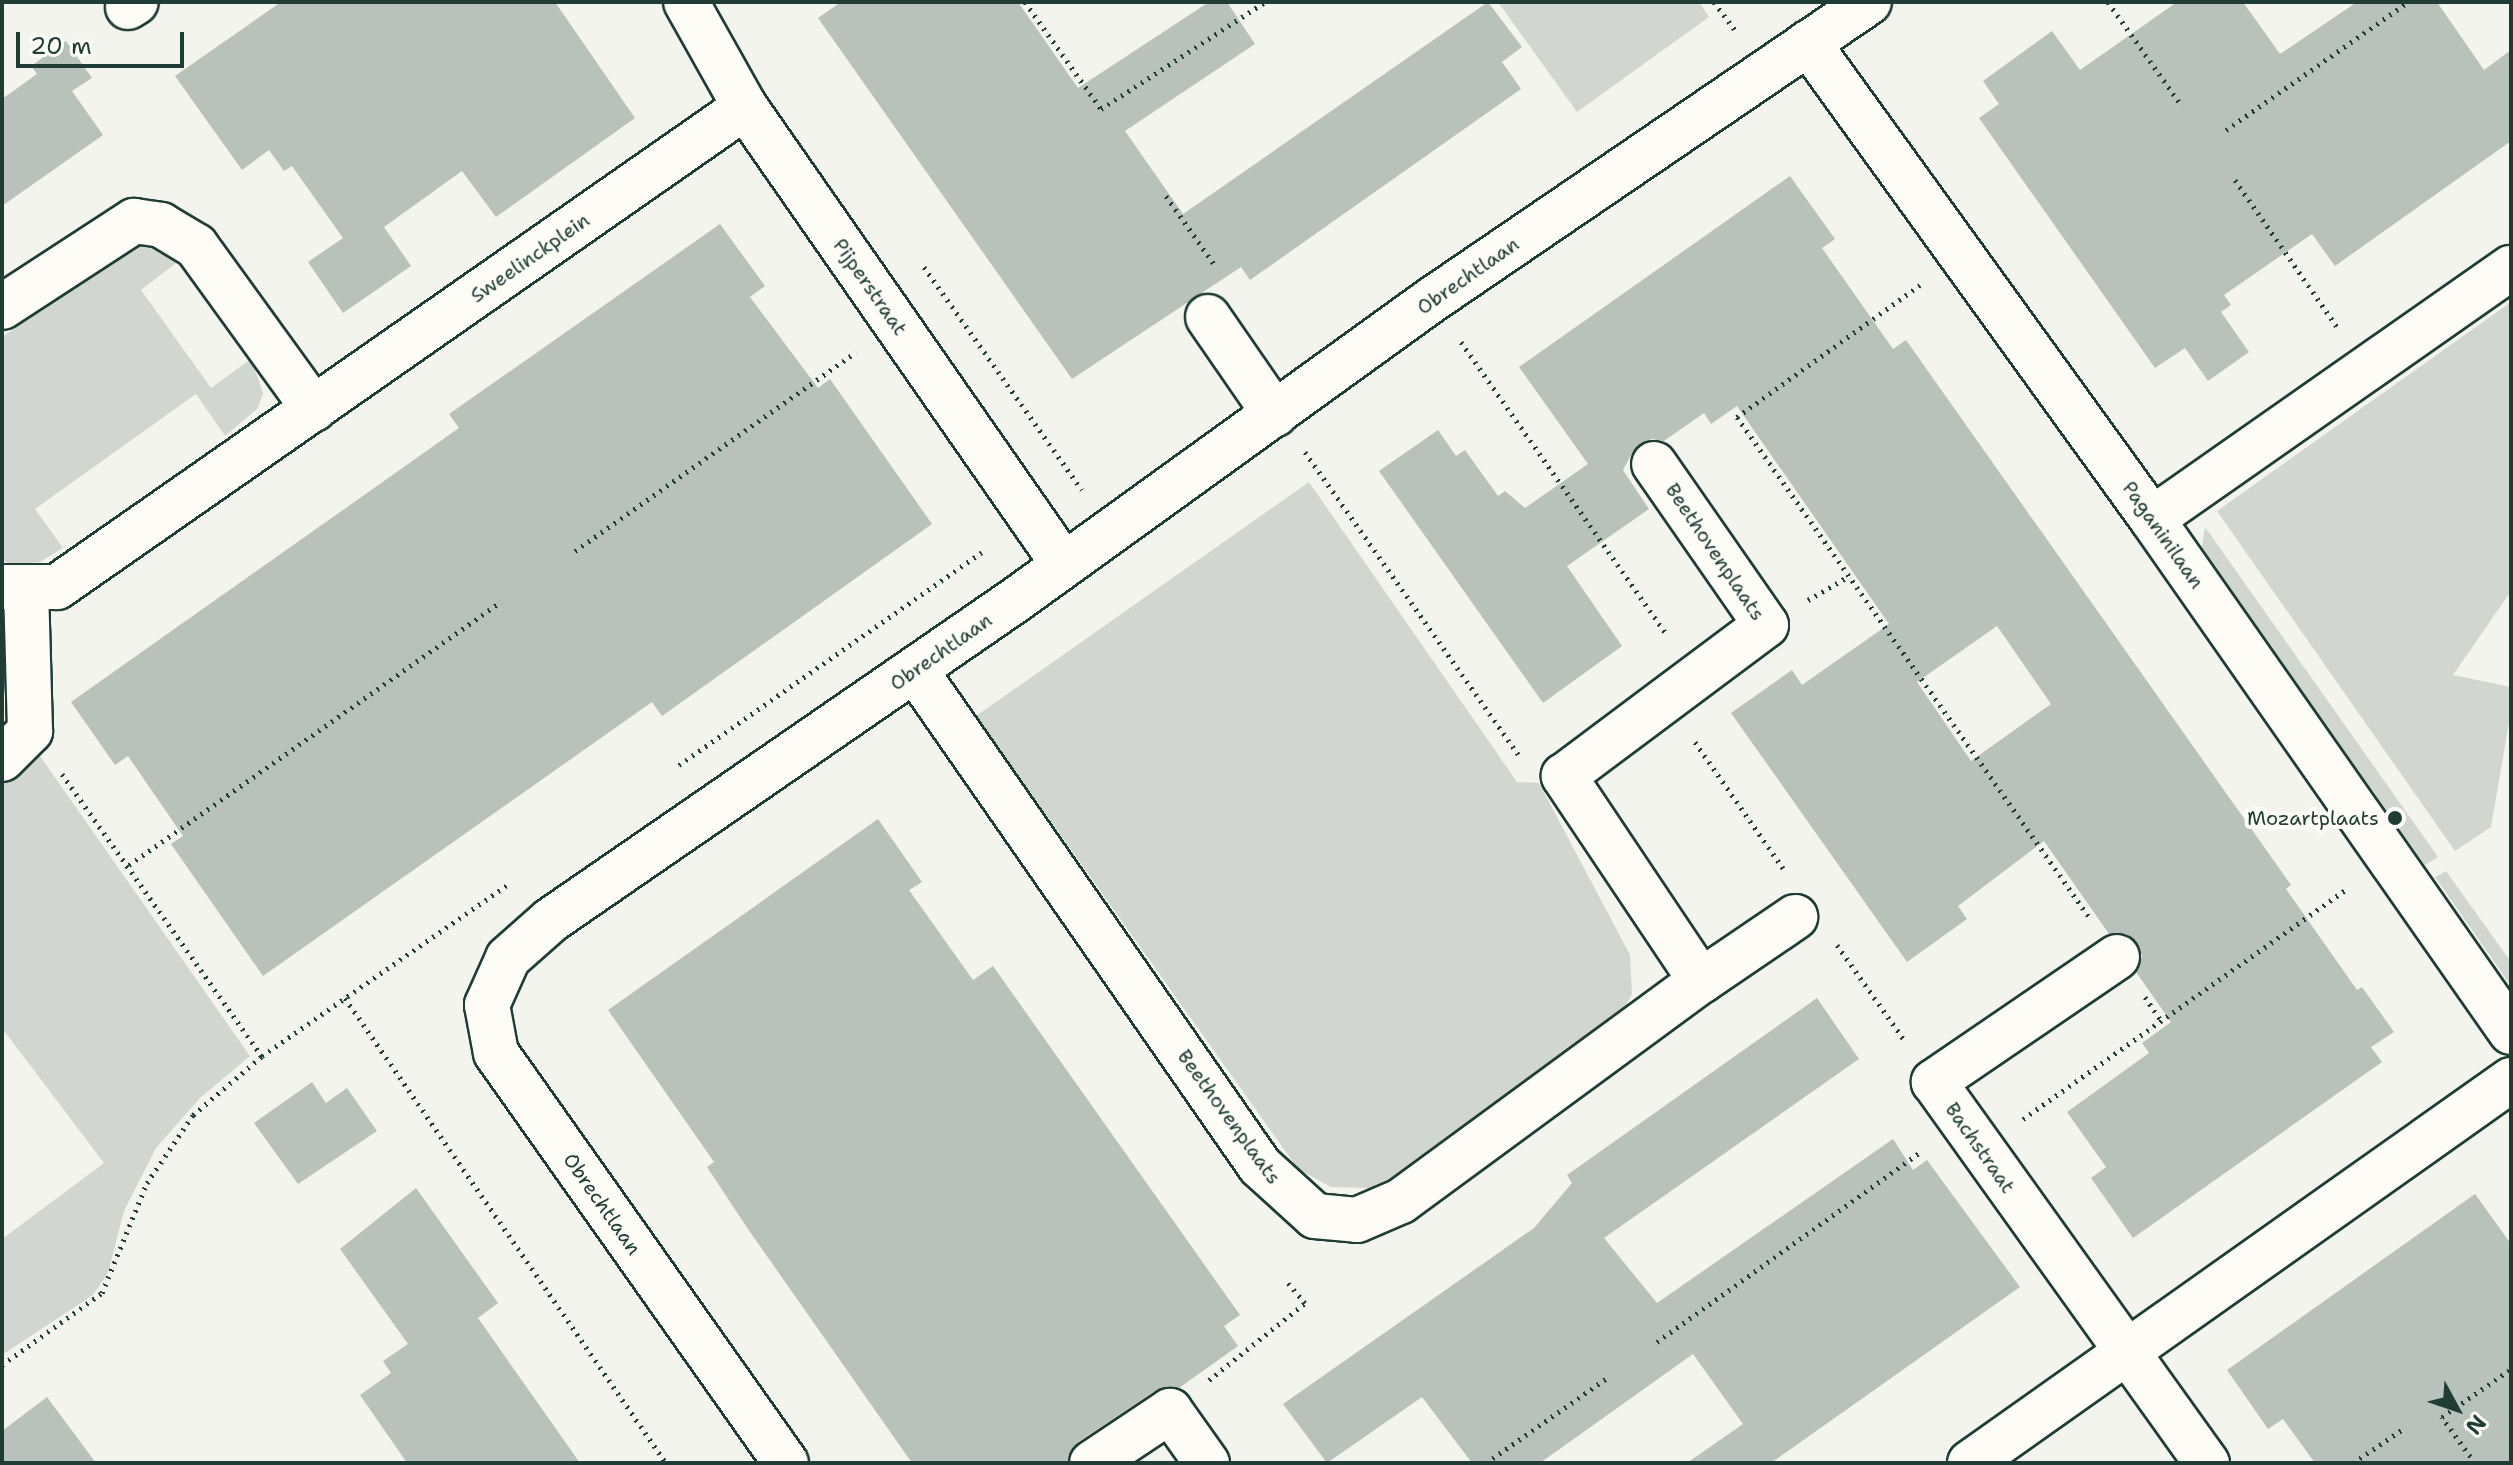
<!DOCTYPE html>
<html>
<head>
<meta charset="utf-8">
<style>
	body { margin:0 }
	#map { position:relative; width:2513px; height:1465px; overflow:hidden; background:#f4f4ef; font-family:"Shantell Sans",sans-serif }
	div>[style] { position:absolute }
	.green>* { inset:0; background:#d1d6d1 }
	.building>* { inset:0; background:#b9c1bb }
	.path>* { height:5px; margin-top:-2.5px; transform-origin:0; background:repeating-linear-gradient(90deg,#1f3d34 0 2px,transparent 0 8px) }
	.roads { filter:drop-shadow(2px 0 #1f3d34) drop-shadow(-2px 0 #1f3d34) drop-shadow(0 2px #1f3d34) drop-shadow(0 -2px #1f3d34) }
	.minor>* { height:44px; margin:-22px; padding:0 22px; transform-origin:22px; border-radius:22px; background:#fdfcf7 }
	.dots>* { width:22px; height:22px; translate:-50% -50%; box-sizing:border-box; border:4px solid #fdfcf7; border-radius:50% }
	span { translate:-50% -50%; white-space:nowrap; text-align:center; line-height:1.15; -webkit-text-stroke:8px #fdfcf7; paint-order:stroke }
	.street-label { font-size:20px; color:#1f3d34 }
	.poi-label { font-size:20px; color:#1f3d34 }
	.right { translate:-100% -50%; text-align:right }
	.frame { position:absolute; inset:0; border:4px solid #1f3d34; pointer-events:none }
	.north { position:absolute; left:2417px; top:1369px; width:80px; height:80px; -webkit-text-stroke:6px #fdfcf7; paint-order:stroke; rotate:130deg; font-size:22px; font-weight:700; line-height:32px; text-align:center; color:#1f3d34 }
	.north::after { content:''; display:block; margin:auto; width:28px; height:36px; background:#1f3d34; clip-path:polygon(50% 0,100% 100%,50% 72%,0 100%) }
	.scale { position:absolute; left:16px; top:32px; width:168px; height:36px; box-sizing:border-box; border:4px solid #1f3d34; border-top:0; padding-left:10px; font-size:24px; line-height:28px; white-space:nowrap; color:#1f3d34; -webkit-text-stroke:6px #fdfcf7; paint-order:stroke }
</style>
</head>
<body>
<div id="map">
	<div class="green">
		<div style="clip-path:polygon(1498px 2px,1699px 2px,1709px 17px,1577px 112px)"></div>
		<div style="clip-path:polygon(147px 239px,180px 260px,141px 290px,211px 388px,251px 359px,263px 393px,258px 408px,225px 436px,196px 394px,35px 509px,63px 548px,40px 562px,11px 565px,2px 560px,2px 337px)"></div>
		<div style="clip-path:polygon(2511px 302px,2511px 591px,2453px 675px,2511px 687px,2511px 711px,2491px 827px,2455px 851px,2217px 511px)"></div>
		<div style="clip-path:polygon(1309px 482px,1517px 782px,1539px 783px,1630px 955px,1632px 994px,1619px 1019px,1405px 1171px,1371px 1188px,1331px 1187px,1298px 1169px,976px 716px)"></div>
		<div style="clip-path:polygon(2205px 527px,2438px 857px,2425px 865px,2210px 563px,2202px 547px)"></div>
		<div style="clip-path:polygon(40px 756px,250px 1056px,200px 1098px,156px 1148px,124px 1211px,108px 1273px,93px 1295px,2px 1355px,2px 1239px,104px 1163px,2px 1028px,2px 784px)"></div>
		<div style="clip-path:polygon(2446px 871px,2511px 962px,2511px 986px,2435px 877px)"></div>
	</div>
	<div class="building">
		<div style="clip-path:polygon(281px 2px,555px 2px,635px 118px,496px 217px,462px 171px,384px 227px,411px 266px,343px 313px,308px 262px,343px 238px,292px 166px,284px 171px,269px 150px,242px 170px,175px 76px)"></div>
		<div style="clip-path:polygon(841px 2px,1018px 2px,1078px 88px,1209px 2px,1227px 2px,1255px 44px,1125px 131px,1183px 214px,1488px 2px,1522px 47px,1502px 62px,1521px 89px,1250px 280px,1241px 267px,1072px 379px,818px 18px)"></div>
		<div style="clip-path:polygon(2177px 2px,2243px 2px,2280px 54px,2357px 2px,2437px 2px,2484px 70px,2511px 50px,2511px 141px,2335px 266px,2312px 234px,2224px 295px,2231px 305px,2221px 312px,2249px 352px,2208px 381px,2185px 348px,2155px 368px,1979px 118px,1999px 104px,1983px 81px,2052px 31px,2080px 70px)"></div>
		<div style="clip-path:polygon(66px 41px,92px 78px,72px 91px,103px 135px,2px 206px,2px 99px,37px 74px,31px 66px)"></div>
		<div style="clip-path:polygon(evenodd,1790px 176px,1835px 239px,1822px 248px,1893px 349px,1906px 340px,2291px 885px,2286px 889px,2357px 990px,2362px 987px,2394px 1032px,2371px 1047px,2382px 1062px,2133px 1238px,2091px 1178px,2106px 1167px,2067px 1112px,2149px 1053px,2142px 1043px,2171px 1022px,2136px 972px,2142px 956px,2137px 942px,2127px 934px,2109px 934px,2044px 841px,1958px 906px,1967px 919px,1907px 962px,1731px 713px,1792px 670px,1802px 685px,1889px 624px,1737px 406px,1711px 424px,1704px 413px,1664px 441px,1651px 439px,1632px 453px,1623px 470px,1649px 509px,1567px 566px,1622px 646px,1543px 703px,1379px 471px,1438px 430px,1456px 456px,1465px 450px,1498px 496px,1505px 491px,1525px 508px,1588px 464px,1519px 367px,1790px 176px,1997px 626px,2051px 704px,1971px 761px,1917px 682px,1997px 626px)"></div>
		<div style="clip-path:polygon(720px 224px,765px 286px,750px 297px,818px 388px,830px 379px,932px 524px,662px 716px,652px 702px,263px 976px,171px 844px,183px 836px,128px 756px,115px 765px,71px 702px,459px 428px,449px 414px)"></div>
		<div style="clip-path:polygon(878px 819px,922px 882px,909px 890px,973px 980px,993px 966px,1240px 1315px,1224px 1326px,1238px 1346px,1179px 1388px,1156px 1390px,1078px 1442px,1067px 1463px,912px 1463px,748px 1229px,707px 1167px,714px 1162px,608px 1010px)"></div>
		<div style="clip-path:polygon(1817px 998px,1859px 1059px,1604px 1238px,1657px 1303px,1893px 1139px,1913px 1170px,1927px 1160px,2020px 1287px,1771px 1463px,1687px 1463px,1743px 1424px,1693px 1354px,1540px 1463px,1472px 1463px,1422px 1397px,1327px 1463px,1283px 1404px,1534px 1228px,1572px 1183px,1567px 1175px)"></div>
		<div style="clip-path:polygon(312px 1082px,326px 1103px,347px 1088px,377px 1131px,298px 1184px,254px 1123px)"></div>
		<div style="clip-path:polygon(416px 1188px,498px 1303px,478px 1318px,580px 1463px,407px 1463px,360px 1395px,391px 1373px,383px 1361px,408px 1344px,340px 1249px)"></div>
		<div style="clip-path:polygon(2475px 1194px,2511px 1244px,2511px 1463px,2315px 1463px,2283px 1419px,2268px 1429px,2227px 1370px)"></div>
		<div style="clip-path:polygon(47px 1397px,96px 1463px,2px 1463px,2px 1431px)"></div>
	</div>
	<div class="path">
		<div style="left:1025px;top:2px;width:131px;rotate:54.6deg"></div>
		<div style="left:1101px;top:109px;width:196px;rotate:-33.1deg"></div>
		<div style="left:1714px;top:2px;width:39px;rotate:53deg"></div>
		<div style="left:2108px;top:2px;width:128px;rotate:54.6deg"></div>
		<div style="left:2226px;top:130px;width:223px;rotate:-35.1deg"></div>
		<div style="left:2235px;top:180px;width:179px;rotate:55.2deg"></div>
		<div style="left:1166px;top:196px;width:87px;rotate:54.8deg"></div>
		<div style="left:924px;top:267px;width:273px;rotate:54.7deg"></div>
		<div style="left:1920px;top:285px;width:226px;rotate:144.2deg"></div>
		<div style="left:1737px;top:417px;width:611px;rotate:54.85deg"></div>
		<div style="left:1461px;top:342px;width:358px;rotate:54.9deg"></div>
		<div style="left:1305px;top:452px;width:370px;rotate:54.8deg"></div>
		<div style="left:575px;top:551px;width:344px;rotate:-35.3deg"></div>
		<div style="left:1808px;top:600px;width:48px;rotate:-30.3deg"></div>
		<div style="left:1695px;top:742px;width:154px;rotate:55.1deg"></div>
		<div style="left:679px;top:765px;width:370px;rotate:-35.1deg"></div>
		<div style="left:62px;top:774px;width:346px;rotate:54.7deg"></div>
		<div style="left:129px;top:865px;width:456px;rotate:-35.3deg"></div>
		<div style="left:1837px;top:945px;width:118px;rotate:54.7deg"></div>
		<div style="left:2145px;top:997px;width:27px;rotate:56deg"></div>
		<div style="left:345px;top:998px;width:565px;rotate:55.38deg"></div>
		<div style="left:2023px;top:1119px;width:399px;rotate:-35.4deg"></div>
		<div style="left:1657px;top:1342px;width:327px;rotate:-35.8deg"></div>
		<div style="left:2px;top:1365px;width:123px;rotate:-35.8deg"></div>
		<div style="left:102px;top:1293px;width:119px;rotate:-67.8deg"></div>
		<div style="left:147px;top:1183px;width:82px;rotate:-55.9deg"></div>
		<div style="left:193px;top:1115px;width:91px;rotate:-40.5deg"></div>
		<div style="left:262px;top:1056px;width:302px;rotate:-34.9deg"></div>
		<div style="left:1209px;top:1380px;width:123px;rotate:-38.7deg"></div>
		<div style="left:1305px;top:1303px;width:31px;rotate:-130deg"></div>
		<div style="left:1486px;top:1463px;width:151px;rotate:-35.1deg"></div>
		<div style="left:2353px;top:1463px;width:60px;rotate:-34.2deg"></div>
		<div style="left:2475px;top:1463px;width:57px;rotate:-125.7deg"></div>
		<div style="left:2442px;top:1417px;width:84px;rotate:-34.8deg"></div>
	</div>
	<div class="roads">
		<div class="minor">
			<div style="left:686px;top:2px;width:120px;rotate:60.7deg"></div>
			<div style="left:745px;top:107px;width:558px;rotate:55.14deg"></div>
			<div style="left:128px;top:7px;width:9px;rotate:-32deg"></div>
			<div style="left:1808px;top:43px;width:587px;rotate:54.14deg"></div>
			<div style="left:2152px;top:519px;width:626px;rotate:55.02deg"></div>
			<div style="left:2px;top:307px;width:158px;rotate:-33.1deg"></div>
			<div style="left:134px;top:221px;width:27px;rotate:8deg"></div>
			<div style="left:161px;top:225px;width:41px;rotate:31deg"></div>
			<div style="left:196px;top:246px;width:201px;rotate:54.1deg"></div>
			<div style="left:1208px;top:317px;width:118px;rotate:55.4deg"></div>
			<div style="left:2152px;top:519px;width:438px;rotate:-35deg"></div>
			<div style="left:2px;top:587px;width:55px"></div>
			<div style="left:57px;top:587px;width:839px;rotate:-34.9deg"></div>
			<div style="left:915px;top:670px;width:604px;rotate:55.18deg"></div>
			<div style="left:1260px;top:1166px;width:74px;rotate:42.3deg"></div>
			<div style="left:1315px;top:1216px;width:42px;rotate:5.4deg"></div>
			<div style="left:1357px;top:1220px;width:48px;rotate:-23.4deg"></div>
			<div style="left:1401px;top:1201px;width:372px;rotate:-36.3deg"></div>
			<div style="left:1701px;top:981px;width:247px;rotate:-123.8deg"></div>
			<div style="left:1564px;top:776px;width:252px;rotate:-36.8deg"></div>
			<div style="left:1766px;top:625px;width:196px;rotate:-124.8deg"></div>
			<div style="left:2px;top:759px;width:40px;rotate:-45deg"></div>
			<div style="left:30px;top:731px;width:140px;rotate:-91.6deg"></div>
			<div style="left:2117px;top:957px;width:222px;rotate:145.7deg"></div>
			<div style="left:1934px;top:1082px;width:469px;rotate:54.4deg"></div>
			<div style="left:1701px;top:981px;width:114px;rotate:-34.2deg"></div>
			<div style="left:786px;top:1463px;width:502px;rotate:-125.27deg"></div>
			<div style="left:496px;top:1053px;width:49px;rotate:-100.6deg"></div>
			<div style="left:487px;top:1005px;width:51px;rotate:-65.9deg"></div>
			<div style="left:508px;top:958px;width:57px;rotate:-41.5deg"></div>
			<div style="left:551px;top:920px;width:566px;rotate:-34.56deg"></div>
			<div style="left:1017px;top:599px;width:509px;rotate:-35.81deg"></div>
			<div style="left:1430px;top:301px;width:531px;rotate:-34.26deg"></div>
			<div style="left:1092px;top:1463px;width:94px;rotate:-33.7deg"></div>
			<div style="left:1170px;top:1411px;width:64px;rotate:54.6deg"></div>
			<div style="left:1970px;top:1463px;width:663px;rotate:-35.3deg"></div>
		</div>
	</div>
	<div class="dots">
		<div style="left:2395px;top:818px;background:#1f3d34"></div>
	</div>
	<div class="street-label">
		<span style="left:530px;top:258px;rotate:-35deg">Sweelinckplein</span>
		<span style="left:1468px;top:276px;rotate:-35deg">Obrechtlaan</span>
		<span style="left:870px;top:287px;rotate:55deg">Pijperstraat</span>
		<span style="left:2163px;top:535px;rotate:55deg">Paganinilaan</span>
		<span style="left:1715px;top:552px;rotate:56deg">Beethovenplaats</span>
		<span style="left:941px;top:652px;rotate:-35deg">Obrechtlaan</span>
		<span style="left:1229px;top:1117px;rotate:54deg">Beethovenplaats</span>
		<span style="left:1980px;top:1148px;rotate:55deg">Bachstraat</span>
		<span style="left:602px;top:1204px;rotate:55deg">Obrechtlaan</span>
	</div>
	<div class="poi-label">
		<span class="right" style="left:2379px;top:818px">Mozartplaats</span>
	</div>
	<div class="frame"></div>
	<div class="north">N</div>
	<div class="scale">20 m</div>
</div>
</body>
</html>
